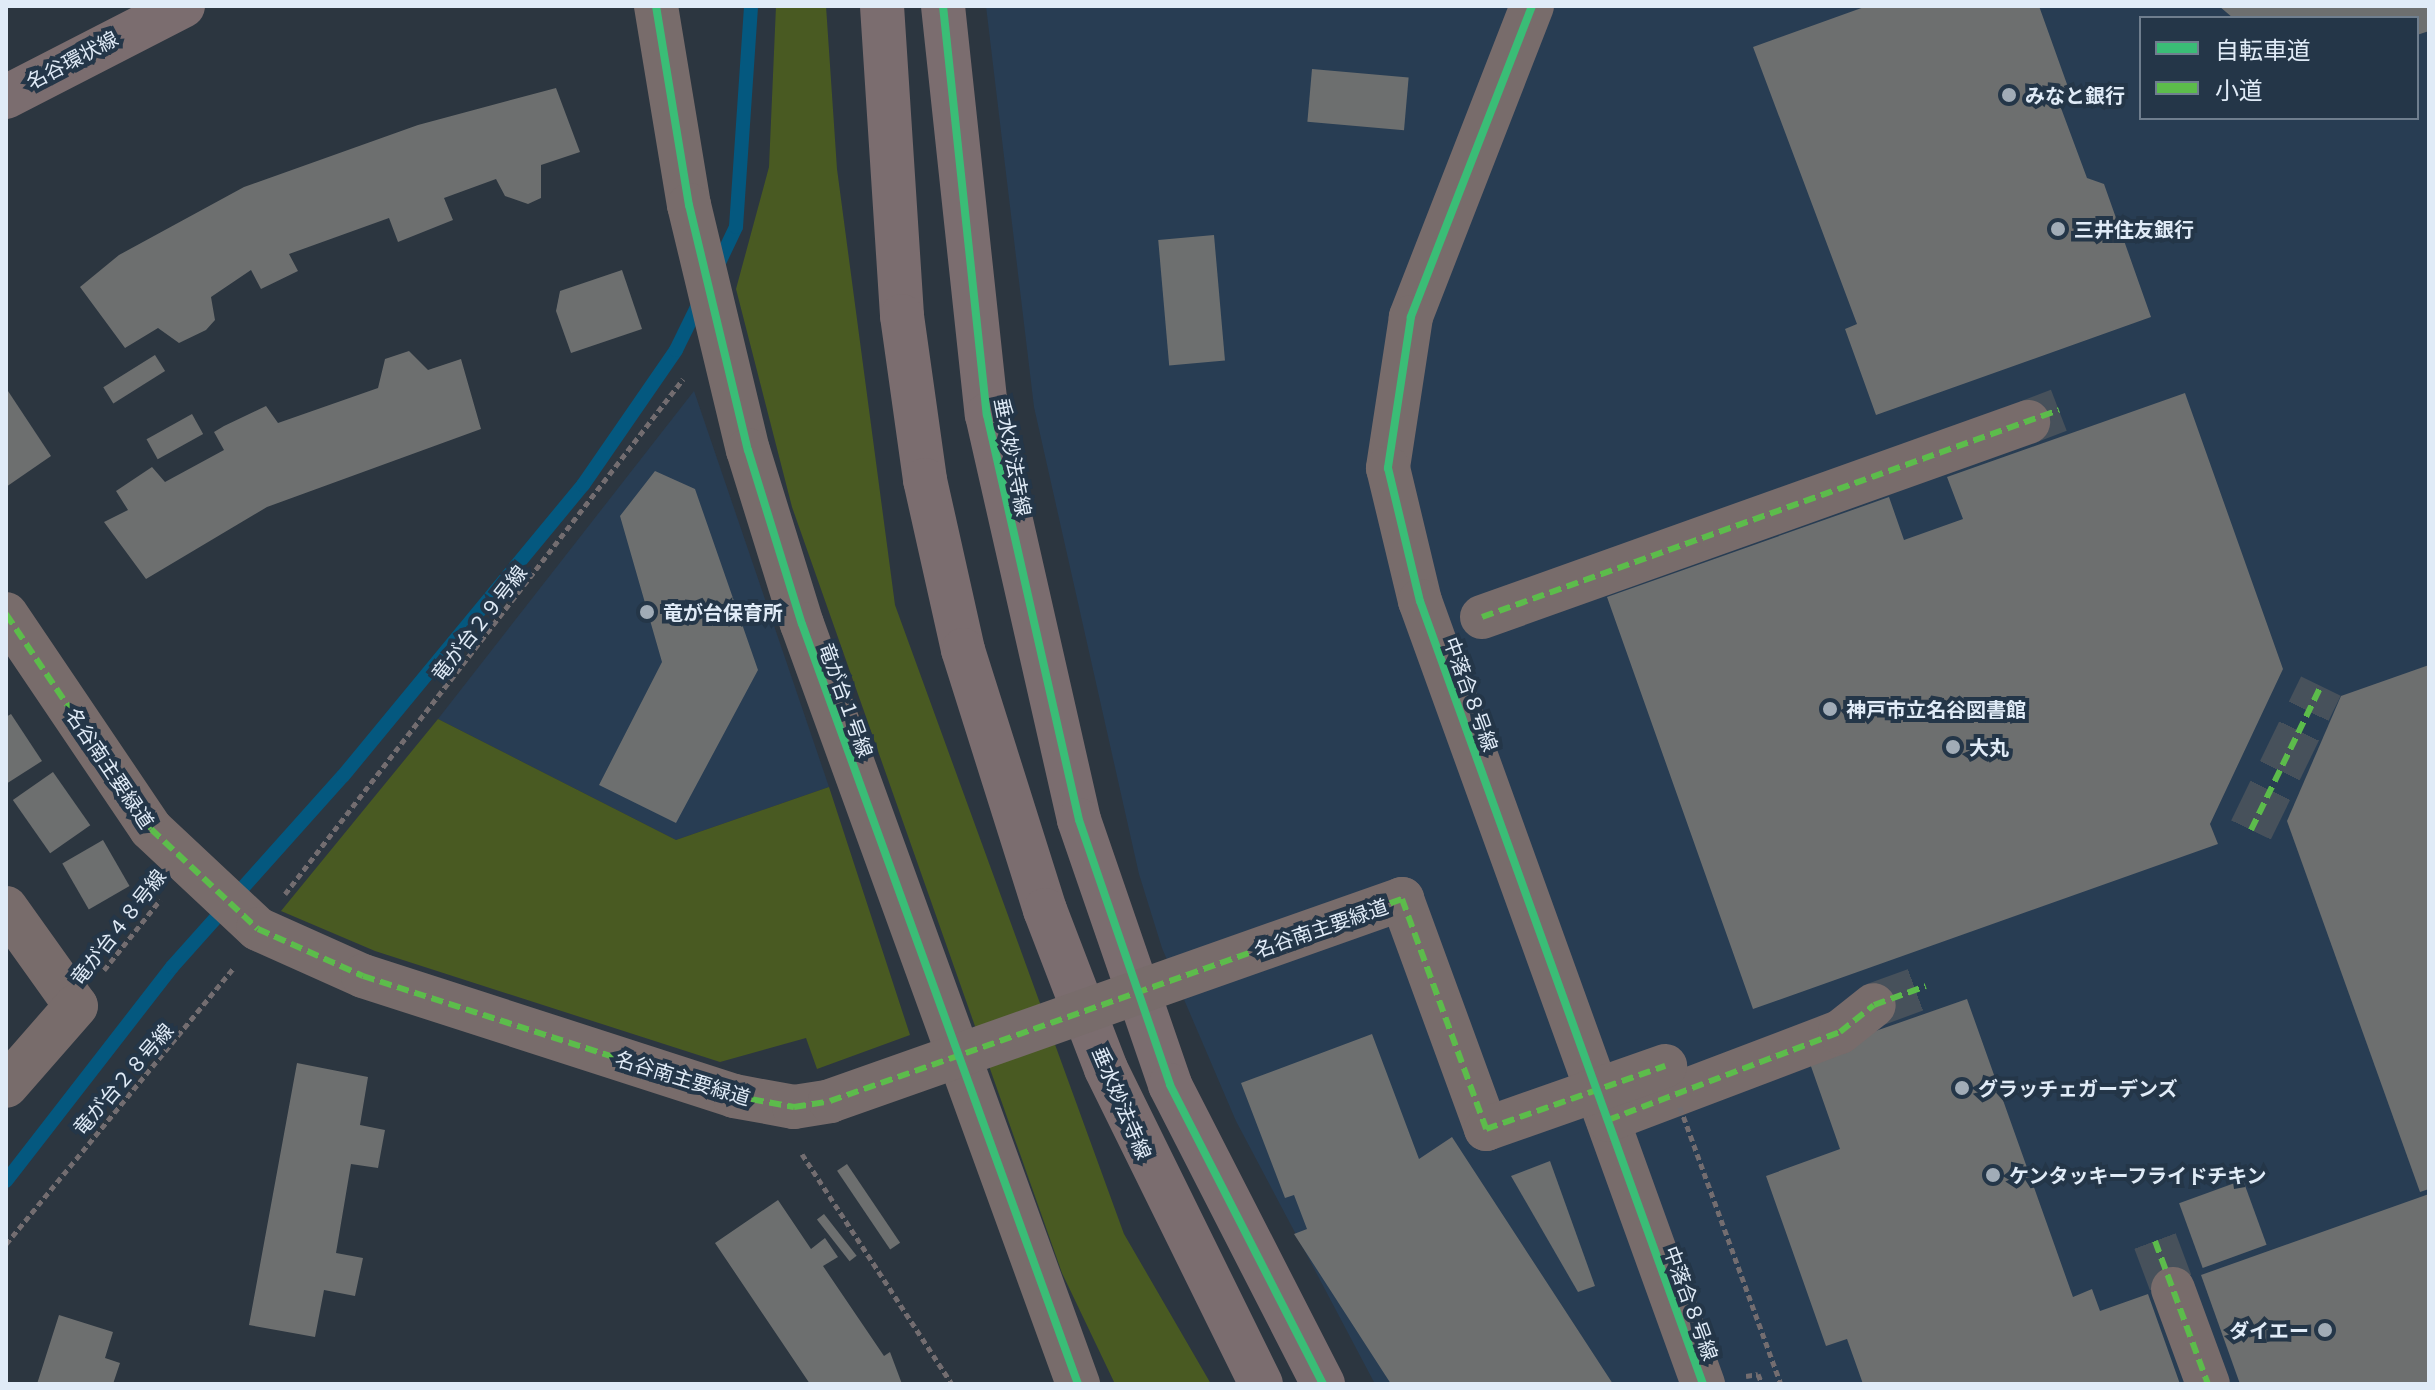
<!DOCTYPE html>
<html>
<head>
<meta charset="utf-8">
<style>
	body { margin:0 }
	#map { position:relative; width:2435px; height:1390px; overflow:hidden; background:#2c3640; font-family:"IBM Plex Sans","Noto Sans JP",sans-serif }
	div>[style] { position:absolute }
	.built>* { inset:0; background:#283d53 }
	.green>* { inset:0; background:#495a22 }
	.stream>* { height:14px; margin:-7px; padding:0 7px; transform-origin:7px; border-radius:7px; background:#04587f }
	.building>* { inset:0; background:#6d6f6f; transform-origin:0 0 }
	.street-tunnel>* { height:44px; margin-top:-22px; transform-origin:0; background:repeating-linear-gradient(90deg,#47515b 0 44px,transparent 0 66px) }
	.path>* { height:5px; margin-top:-2.5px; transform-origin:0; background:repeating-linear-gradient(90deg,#736d70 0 6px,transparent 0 10px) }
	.street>* { height:44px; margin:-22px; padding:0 22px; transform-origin:22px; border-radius:22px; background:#786c6b }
	.secondary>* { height:44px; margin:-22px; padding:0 22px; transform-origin:22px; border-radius:22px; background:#7b6d6f }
	.path-bridge>* { height:5px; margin-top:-2.5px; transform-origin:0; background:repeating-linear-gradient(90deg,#736d70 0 6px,transparent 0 10px) }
	.street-bridge>* { height:44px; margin:-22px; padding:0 22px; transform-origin:22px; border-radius:22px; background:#786c6b }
	.quiet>* { height:6px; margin-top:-3px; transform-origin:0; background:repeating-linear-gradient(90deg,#5cbc4b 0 12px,transparent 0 18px) }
	.cycleway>* { height:8px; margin:-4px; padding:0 4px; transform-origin:4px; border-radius:4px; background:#3abd76 }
	.dots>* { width:22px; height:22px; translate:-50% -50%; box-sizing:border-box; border:4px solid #243648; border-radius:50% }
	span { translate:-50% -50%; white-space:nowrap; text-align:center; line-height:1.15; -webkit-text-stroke:8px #243648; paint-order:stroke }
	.street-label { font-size:20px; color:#e0ebf7 }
	.poi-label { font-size:20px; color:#e0ebf7; font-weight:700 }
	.left { translate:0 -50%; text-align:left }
	.right { translate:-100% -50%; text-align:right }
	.frame { position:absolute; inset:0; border:8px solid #e0ebf7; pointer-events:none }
	.legend { position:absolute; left:2139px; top:16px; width:280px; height:104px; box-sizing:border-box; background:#243648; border:2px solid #6f7e8e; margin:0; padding:10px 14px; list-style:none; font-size:24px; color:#e0ebf7 }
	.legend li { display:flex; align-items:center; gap:16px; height:40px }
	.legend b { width:40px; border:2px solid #6f7e8e }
</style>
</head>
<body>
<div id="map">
	<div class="built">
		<div style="clip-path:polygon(evenodd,986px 6px,2429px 6px,2429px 1384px,1375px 1384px,1236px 1121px,1162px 948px,1139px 874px,1034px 407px,986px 6px,2141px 18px,2417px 18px,2417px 118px,2141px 118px,2141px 18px)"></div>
		<div style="clip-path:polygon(694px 391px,829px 787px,676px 840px,438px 719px)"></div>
	</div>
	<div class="green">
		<div style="clip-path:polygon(776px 6px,826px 6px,837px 169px,895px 605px,1124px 1234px,1211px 1384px,1115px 1384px,1062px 1273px,792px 507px,736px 289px,769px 167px)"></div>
		<div style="clip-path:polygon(438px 719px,676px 840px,829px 787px,910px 1035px,817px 1069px,806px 1038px,720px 1062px,375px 951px,281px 911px)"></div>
	</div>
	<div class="stream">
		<div style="left:715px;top:271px;width:49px;rotate:-64.5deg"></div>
		<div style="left:736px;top:227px;width:222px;rotate:-86.1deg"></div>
		<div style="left:6px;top:1181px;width:271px;rotate:-52.2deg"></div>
		<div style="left:172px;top:967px;width:256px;rotate:-48.2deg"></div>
		<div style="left:343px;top:776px;width:377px;rotate:-50.5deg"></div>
		<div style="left:583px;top:485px;width:164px;rotate:-55.4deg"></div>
		<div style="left:676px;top:350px;width:55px;rotate:-63.9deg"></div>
	</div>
	<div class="building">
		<div style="clip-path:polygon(1867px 6px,2039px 6px,2068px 87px,2058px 100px,2087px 178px,2104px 184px,2151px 317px,1876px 415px,1845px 329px,1857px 324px,1753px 47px)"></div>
		<div style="clip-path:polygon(2219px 6px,2429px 6px,2429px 31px,2417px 35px,2417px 18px,2233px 18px)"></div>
		<div style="left:1312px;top:69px;width:97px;height:53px;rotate:5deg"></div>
		<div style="clip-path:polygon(556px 88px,580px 152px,541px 165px,541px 198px,528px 204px,505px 196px,496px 179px,444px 198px,453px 220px,398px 242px,389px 218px,289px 254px,298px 271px,261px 289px,251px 270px,211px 297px,215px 320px,206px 330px,179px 343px,158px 328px,125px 348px,80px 287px,119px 255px,244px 187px,418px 125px)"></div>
		<div style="left:1214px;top:235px;width:126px;height:56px;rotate:85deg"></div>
		<div style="clip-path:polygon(622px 270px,642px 329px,571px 353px,556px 311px,560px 291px)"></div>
		<div style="clip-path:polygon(409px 351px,428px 370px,461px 359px,481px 429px,267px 507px,146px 579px,104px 522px,128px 510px,116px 491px,152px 467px,165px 482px,224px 450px,214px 432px,224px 426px,266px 406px,278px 423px,378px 388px,385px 359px)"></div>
		<div style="left:155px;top:355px;width:19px;height:61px;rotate:58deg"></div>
		<div style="clip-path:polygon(6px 388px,51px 456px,6px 487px)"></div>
		<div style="clip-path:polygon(2185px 393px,2283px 669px,2210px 824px,2218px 844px,1753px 1009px,1607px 597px,1889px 497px,1904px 540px,1963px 519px,1947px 477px)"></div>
		<div style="left:192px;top:414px;width:23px;height:52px;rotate:61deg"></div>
		<div style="clip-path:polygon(655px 471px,695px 489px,758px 670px,676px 823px,599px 785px,662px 662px,620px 516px)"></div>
		<div style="clip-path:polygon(2429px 665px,2429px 1189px,2420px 1192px,2287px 821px,2341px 696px)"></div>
		<div style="clip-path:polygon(11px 714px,42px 761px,6px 784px,6px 717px)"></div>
		<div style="left:53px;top:772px;width:65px;height:49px;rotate:55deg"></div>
		<div style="left:103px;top:840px;width:53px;height:47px;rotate:60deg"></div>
		<div style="clip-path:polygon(1967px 999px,2073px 1297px,2092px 1289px,2100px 1311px,2148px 1294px,2180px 1384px,1863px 1384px,1847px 1339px,1826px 1346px,1766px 1176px,1840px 1149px,1807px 1055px)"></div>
		<div style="clip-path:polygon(1372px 1034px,1419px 1159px,1452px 1137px,1613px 1384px,1391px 1384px,1294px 1234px,1307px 1229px,1294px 1195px,1285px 1198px,1241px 1083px)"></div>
		<div style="clip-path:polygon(297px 1063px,368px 1077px,360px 1125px,385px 1130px,378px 1168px,351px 1164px,336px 1253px,363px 1258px,355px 1296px,324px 1290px,315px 1337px,249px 1325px)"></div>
		<div style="clip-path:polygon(1550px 1161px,1595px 1286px,1578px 1292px,1511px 1176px)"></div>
		<div style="left:847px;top:1164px;width:95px;height:12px;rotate:56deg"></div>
		<div style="left:2243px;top:1180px;width:69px;height:68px;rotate:70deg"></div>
		<div style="clip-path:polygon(2429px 1194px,2429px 1384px,2240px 1384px,2201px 1275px)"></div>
		<div style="clip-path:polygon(778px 1200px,811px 1249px,825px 1238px,838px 1257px,823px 1266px,884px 1356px,890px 1352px,902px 1384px,810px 1384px,715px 1243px)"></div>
		<div style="left:824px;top:1214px;width:53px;height:9px;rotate:52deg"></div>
		<div style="clip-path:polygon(59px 1315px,113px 1332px,105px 1358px,120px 1363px,113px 1384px,37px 1384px)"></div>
	</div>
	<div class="street-tunnel">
		<div style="left:2028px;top:422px;width:33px;rotate:-21deg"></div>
		<div style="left:2251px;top:830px;width:160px;rotate:-64.1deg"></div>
		<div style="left:1874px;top:1005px;width:55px;rotate:-20.1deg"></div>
		<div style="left:2155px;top:1241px;width:51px;rotate:69.4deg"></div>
	</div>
	<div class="path">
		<div style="left:285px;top:894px;width:651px;rotate:-52.3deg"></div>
		<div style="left:104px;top:970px;width:90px;rotate:-51.3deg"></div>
		<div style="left:802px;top:1154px;width:275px;rotate:56.9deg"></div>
		<div style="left:6px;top:1244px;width:359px;rotate:-50.5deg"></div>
		<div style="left:1746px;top:1376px;width:12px;rotate:-9deg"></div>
		<div style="left:1758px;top:1374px;width:11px;rotate:68deg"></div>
	</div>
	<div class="street">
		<div style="left:656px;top:6px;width:202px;rotate:80.6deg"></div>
		<div style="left:689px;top:205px;width:252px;rotate:76.5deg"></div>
		<div style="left:748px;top:450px;width:182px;rotate:72.8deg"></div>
		<div style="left:802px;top:624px;width:809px;rotate:70.04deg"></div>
		<div style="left:1532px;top:6px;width:334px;rotate:111.3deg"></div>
		<div style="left:1411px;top:317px;width:153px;rotate:98.7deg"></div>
		<div style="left:1388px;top:468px;width:137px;rotate:76.5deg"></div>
		<div style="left:1420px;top:601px;width:833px;rotate:70.13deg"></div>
		<div style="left:6px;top:614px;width:259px;rotate:56deg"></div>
		<div style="left:151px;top:829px;width:146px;rotate:43.1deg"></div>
		<div style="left:258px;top:929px;width:115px;rotate:24.1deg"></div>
		<div style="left:363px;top:976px;width:390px;rotate:17.9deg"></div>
		<div style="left:734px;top:1096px;width:61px;rotate:10.4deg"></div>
		<div style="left:794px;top:1107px;width:36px;rotate:-9deg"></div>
		<div style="left:1482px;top:617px;width:580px;rotate:-19.65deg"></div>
		<div style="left:6px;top:908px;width:120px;rotate:54.5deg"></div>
		<div style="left:76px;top:1006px;width:106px;rotate:131.2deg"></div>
		<div style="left:1608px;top:1120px;width:248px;rotate:-20.8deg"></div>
		<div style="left:1840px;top:1032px;width:43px;rotate:-38.5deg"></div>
		<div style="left:2173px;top:1289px;width:101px;rotate:69.8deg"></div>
	</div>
	<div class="secondary">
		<div style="left:882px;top:6px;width:311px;rotate:86.3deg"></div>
		<div style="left:902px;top:316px;width:166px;rotate:82deg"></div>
		<div style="left:925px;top:480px;width:174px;rotate:77.4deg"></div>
		<div style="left:963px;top:650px;width:273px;rotate:72.5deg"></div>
		<div style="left:1045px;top:910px;width:170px;rotate:69deg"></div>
		<div style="left:1106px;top:1069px;width:351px;rotate:63.8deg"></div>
		<div style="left:943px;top:6px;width:411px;rotate:83.9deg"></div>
		<div style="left:987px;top:415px;width:415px;rotate:77.2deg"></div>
		<div style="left:1079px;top:820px;width:280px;rotate:71deg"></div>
		<div style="left:1170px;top:1085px;width:336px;rotate:62.9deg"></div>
		<div style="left:6px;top:97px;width:199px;rotate:-27.2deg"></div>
	</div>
	<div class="path-bridge">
		<div style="left:1680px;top:1107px;width:295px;rotate:70deg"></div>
	</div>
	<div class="street-bridge">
		<div style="left:830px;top:1101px;width:607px;rotate:-19.45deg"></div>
		<div style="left:1402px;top:899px;width:245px;rotate:69.9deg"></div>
		<div style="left:1486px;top:1129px;width:190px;rotate:-19.4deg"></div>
	</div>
	<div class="quiet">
		<div style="left:6px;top:614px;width:259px;rotate:56deg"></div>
		<div style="left:151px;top:829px;width:146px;rotate:43.1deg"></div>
		<div style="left:258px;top:929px;width:115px;rotate:24.1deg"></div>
		<div style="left:363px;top:976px;width:390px;rotate:17.9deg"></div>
		<div style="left:734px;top:1096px;width:61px;rotate:10.4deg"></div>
		<div style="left:794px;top:1107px;width:36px;rotate:-9deg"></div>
		<div style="left:830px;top:1101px;width:607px;rotate:-19.45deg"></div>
		<div style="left:1402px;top:899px;width:245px;rotate:69.9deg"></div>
		<div style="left:1486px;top:1129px;width:190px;rotate:-19.4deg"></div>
		<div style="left:1482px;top:617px;width:613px;rotate:-19.74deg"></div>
		<div style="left:2251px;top:830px;width:160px;rotate:-64.1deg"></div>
		<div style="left:1608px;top:1120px;width:248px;rotate:-20.8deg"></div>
		<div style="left:1840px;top:1032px;width:43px;rotate:-38.5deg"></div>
		<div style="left:1874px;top:1005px;width:55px;rotate:-20.1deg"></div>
		<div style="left:2155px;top:1241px;width:153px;rotate:69.7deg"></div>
	</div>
	<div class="cycleway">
		<div style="left:656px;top:6px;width:202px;rotate:80.6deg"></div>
		<div style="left:689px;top:205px;width:252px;rotate:76.5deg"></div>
		<div style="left:748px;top:450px;width:182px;rotate:72.8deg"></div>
		<div style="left:802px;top:624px;width:809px;rotate:70.04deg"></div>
		<div style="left:943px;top:6px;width:411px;rotate:83.9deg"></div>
		<div style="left:987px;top:415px;width:415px;rotate:77.2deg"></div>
		<div style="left:1079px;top:820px;width:280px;rotate:71deg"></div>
		<div style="left:1170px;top:1085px;width:336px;rotate:62.9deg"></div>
		<div style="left:1532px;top:6px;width:334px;rotate:111.3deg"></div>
		<div style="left:1411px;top:317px;width:153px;rotate:98.7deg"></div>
		<div style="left:1388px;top:468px;width:137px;rotate:76.5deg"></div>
		<div style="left:1420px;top:601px;width:833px;rotate:70.13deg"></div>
	</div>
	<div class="dots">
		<div style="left:2009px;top:95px;background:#a1acb7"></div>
		<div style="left:2058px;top:229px;background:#a1acb7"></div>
		<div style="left:647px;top:612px;background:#a1acb7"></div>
		<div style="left:1830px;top:709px;background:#a1acb7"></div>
		<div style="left:1953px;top:747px;background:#a1acb7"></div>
		<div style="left:1962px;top:1088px;background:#a1acb7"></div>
		<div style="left:1993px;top:1175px;background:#a1acb7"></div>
		<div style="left:2325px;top:1330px;background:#a1acb7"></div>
	</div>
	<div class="street-label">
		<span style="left:72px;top:60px;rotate:-28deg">名谷環状線</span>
		<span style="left:1013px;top:457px;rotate:79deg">垂水妙法寺線</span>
		<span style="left:479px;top:623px;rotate:-52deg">竜が台２９号線</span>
		<span style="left:1471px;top:694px;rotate:70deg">中落合８号線</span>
		<span style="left:846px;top:700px;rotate:70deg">竜が台１号線</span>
		<span style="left:110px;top:768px;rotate:56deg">名谷南主要緑道</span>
		<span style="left:118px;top:927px;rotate:-52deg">竜が台４８号線</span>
		<span style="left:1321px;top:928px;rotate:-19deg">名谷南主要緑道</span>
		<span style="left:683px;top:1078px;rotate:17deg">名谷南主要緑道</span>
		<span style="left:123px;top:1079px;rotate:-49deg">竜が台２８号線</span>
		<span style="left:1122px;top:1103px;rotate:67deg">垂水妙法寺線</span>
		<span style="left:1691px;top:1303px;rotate:70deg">中落合８号線</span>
	</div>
	<div class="poi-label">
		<span class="left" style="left:2025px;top:95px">みなと銀行</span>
		<span class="left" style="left:2074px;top:229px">三井住友銀行</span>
		<span class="left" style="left:663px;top:612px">竜が台保育所</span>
		<span class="left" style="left:1846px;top:709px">神戸市立名谷図書館</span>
		<span class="left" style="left:1969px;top:747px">大丸</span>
		<span class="left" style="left:1978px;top:1088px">グラッチェガーデンズ</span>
		<span class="left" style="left:2009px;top:1175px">ケンタッキーフライドチキン</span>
		<span class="right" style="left:2309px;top:1330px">ダイエー</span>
	</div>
	<div class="frame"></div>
	<ul class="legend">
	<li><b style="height:10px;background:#3abd76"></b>自転車道</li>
	<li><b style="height:10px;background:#5cbc4b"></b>小道</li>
	</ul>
</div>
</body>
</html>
